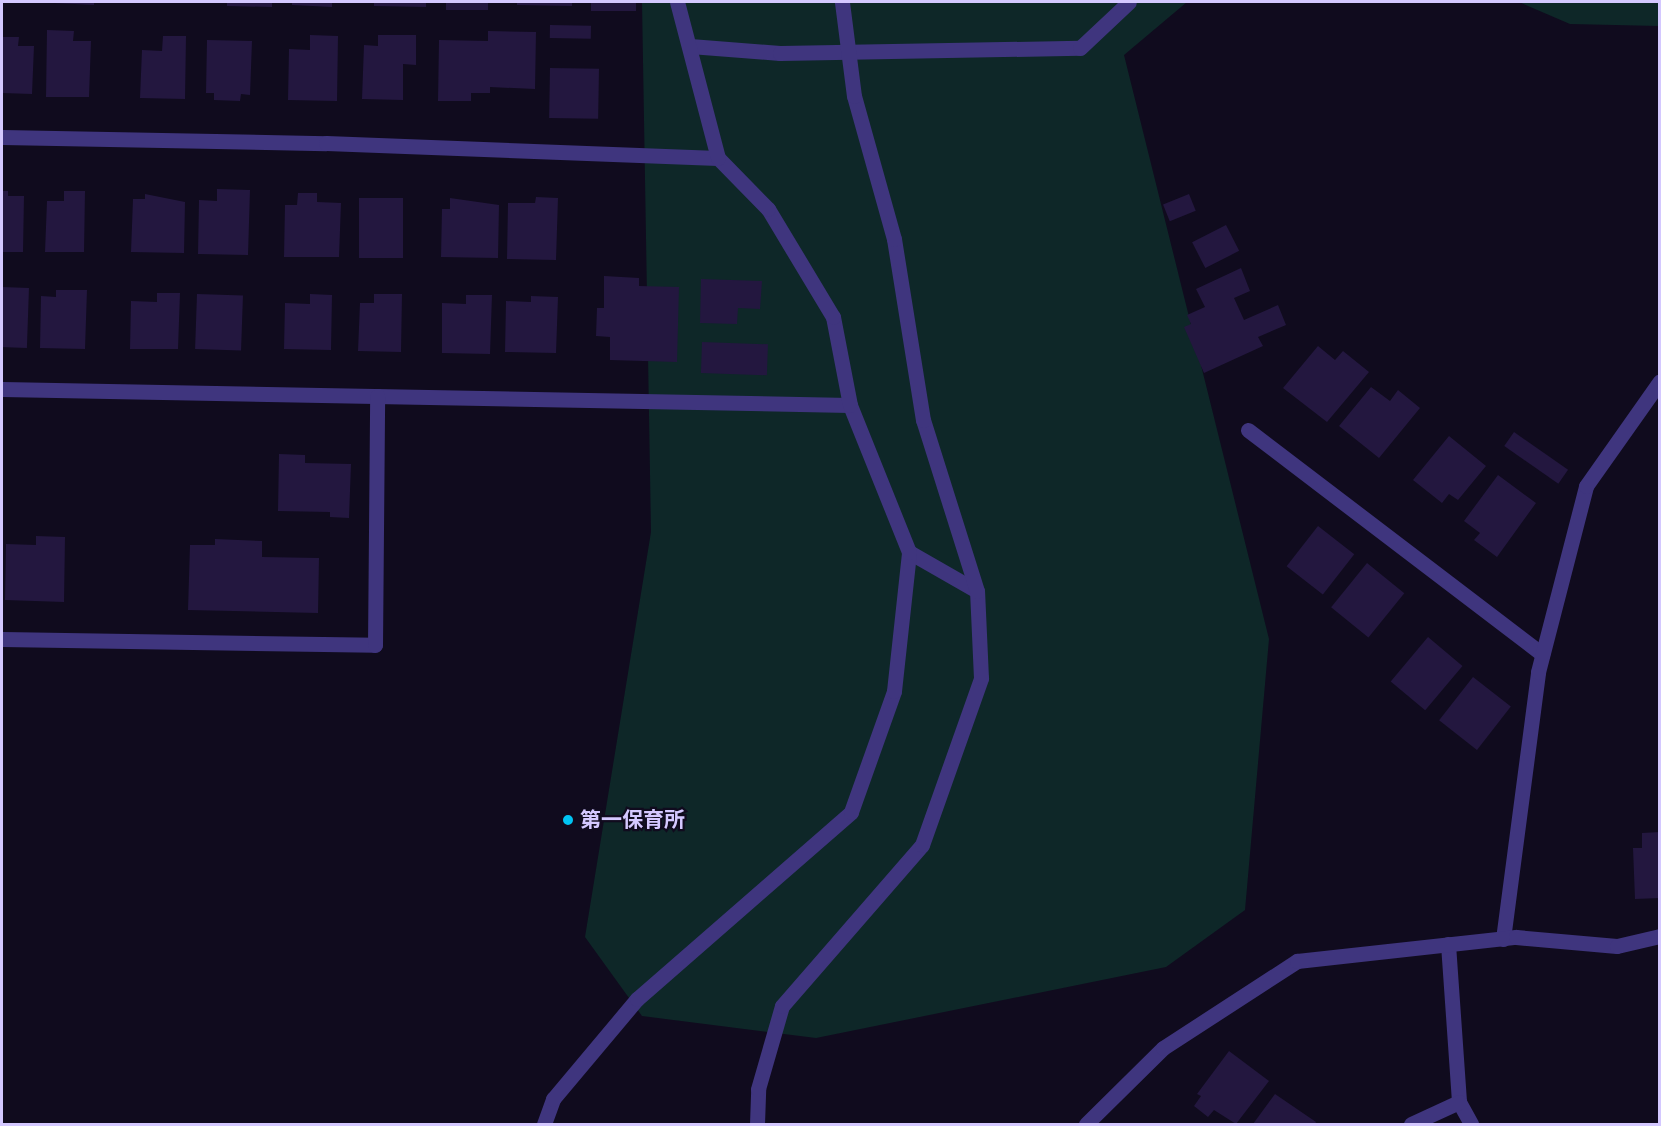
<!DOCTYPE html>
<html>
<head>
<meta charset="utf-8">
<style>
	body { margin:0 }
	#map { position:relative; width:1661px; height:1126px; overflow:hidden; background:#100b1e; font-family:"Fira Sans Condensed","Noto Sans JP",sans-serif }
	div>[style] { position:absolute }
	.green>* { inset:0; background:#0e2728 }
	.building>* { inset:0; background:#23173f; transform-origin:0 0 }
	.minor>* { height:15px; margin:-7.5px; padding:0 7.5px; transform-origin:7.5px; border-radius:7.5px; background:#3f357e }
	.dots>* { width:16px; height:16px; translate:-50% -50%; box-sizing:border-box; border:3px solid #100b1e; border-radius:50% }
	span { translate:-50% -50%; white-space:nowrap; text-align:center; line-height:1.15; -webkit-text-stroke:4.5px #100b1e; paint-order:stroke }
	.poi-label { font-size:21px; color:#d4c8ff; font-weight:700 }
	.left { translate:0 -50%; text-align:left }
	.frame { position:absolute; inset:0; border:3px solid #d4c8ff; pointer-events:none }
</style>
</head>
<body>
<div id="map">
	<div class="green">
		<div style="clip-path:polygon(642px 2px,1187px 2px,1124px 55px,1269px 639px,1245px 910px,1166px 967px,816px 1038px,642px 1016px,585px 937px,651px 532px)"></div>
		<div style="clip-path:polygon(1519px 2px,1659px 2px,1659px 26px,1570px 24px)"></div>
	</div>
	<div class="building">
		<div style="clip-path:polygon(54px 2px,94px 2px,94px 5px,54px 3px)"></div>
		<div style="clip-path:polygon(227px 2px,272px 2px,272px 7px,227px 6px)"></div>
		<div style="clip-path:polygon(292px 2px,332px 2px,332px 7px,292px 5px)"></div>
		<div style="clip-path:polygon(374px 2px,426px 2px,426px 7px,374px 6px)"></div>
		<div style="left:446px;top:2px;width:42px;height:8px"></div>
		<div style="clip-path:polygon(517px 2px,572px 2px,572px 6px,517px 5px)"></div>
		<div style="left:591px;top:2px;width:45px;height:9px"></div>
		<div style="left:550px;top:25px;width:41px;height:13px;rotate:1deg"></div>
		<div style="clip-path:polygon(47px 30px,74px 31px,73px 41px,91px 41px,89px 97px,46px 97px)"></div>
		<div style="clip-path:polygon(488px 31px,536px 32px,535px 89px,490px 87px,490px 93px,471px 93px,471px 101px,438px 101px,439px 40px,488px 41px)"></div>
		<div style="clip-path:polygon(310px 35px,338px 36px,337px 101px,288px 100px,289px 49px,310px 50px)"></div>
		<div style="clip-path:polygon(378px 35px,416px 35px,416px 65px,403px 64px,403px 100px,362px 99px,364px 45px,378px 46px)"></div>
		<div style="clip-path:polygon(163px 36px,186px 36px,185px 99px,140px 98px,142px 50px,162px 51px)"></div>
		<div style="clip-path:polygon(2px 37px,19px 37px,18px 46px,34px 46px,32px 94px,2px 93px)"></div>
		<div style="clip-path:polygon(207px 40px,252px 41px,250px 95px,241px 94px,240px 101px,214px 100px,214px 93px,206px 93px)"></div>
		<div style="left:550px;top:68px;width:49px;height:50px;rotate:1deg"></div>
		<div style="clip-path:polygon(217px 189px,250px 190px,248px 255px,198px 254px,199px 200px,217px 201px)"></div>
		<div style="clip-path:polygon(2px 191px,8px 191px,8px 196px,24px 196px,23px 252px,2px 252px)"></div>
		<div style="clip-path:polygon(64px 191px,85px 191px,84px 252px,45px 252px,47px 201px,64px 201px)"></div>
		<div style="clip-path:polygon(298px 193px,317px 193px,317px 202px,341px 203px,339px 257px,284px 257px,285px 205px,297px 205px)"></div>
		<div style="clip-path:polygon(145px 194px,185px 202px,184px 253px,131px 252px,133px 199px,145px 199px)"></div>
		<div style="left:1189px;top:194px;width:18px;height:28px;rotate:68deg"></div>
		<div style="clip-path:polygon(536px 197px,558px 198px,556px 260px,507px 259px,508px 203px,535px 203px)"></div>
		<div style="left:359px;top:198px;width:44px;height:60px"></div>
		<div style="clip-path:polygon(450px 198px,499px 205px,498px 258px,441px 257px,442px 209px,450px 209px)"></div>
		<div style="left:1226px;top:225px;width:29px;height:38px;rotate:63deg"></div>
		<div style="clip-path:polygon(1241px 268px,1250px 291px,1234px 298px,1244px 320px,1278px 305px,1286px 325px,1258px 337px,1263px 346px,1204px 373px,1184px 327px,1191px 324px,1187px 315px,1205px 307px,1196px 289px)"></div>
		<div style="clip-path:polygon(604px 276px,639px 278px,639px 286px,679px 287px,677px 362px,610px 360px,610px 337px,596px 336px,597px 308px,604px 308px)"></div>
		<div style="clip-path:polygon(701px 279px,762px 281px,760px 309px,738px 308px,737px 324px,700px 323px)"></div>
		<div style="left:2px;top:287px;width:27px;height:60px;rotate:2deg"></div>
		<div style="clip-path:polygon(56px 290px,87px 290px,85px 349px,40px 348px,41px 296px,56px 297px)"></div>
		<div style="clip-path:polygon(157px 293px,180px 293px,178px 349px,130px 349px,131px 301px,157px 302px)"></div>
		<div style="left:197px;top:294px;width:46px;height:55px;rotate:2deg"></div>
		<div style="clip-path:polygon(310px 294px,332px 295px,331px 350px,284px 349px,285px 303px,310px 304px)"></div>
		<div style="clip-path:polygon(374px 294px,402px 294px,401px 352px,358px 351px,360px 303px,374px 303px)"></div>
		<div style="clip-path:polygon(466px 295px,492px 295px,490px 354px,442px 353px,442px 303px,466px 304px)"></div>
		<div style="clip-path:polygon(531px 296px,558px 297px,556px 353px,505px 352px,506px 301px,531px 302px)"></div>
		<div style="left:702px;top:342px;width:66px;height:31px;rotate:2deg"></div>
		<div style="clip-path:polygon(1318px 346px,1335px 360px,1343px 351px,1369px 372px,1327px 422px,1283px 388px)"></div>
		<div style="clip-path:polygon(1371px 387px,1390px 401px,1398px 390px,1420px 408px,1379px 458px,1339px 426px)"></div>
		<div style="left:1514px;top:432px;width:66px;height:17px;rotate:35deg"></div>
		<div style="clip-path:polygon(1449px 436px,1486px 466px,1458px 500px,1449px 494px,1442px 503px,1413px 480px)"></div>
		<div style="clip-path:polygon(279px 454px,305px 455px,305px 463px,351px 464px,349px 518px,330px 517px,330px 512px,278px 511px)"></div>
		<div style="clip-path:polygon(1498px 475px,1536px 503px,1497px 557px,1474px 540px,1480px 533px,1464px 521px)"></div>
		<div style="left:1318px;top:526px;width:46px;height:51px;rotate:38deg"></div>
		<div style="clip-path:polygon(36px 536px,65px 537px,64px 602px,5px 600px,6px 544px,36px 545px)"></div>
		<div style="clip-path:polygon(215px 539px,262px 541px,262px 557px,319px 558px,318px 613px,188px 610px,190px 545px,215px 545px)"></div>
		<div style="left:1367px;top:563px;width:48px;height:57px;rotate:39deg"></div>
		<div style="left:1428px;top:637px;width:45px;height:58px;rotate:40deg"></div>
		<div style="left:1473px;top:677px;width:48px;height:55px;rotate:38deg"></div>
		<div style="clip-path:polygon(1660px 832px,1660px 898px,1635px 899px,1633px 848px,1642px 848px,1642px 833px)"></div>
		<div style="clip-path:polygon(1229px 1051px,1269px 1081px,1236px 1124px,1214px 1110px,1208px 1117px,1194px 1106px,1201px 1096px,1197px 1094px)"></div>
		<div style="clip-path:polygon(1275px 1094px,1316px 1122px,1315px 1124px,1253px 1124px)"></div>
	</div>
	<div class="minor">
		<div style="left:690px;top:46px;width:90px;rotate:4.4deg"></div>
		<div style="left:780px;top:53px;width:300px;rotate:-1deg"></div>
		<div style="left:1080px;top:48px;width:67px;rotate:-43.2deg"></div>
		<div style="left:2px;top:137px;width:324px;rotate:1.1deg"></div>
		<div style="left:326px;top:143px;width:392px;rotate:2.2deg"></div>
		<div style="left:2px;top:389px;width:848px;rotate:1.08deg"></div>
		<div style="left:1248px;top:430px;width:370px;rotate:37.3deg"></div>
		<div style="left:909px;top:552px;width:78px;rotate:29.8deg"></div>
		<div style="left:2px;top:639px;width:373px;rotate:0.9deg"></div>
		<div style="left:375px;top:645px;width:249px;rotate:-89.5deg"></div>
		<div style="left:1503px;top:939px;width:269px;rotate:-82.5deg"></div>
		<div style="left:1538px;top:672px;width:192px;rotate:-75.5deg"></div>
		<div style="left:1586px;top:486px;width:128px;rotate:-54.8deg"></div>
		<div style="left:1448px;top:944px;width:158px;rotate:86deg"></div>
		<div style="left:1459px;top:1102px;width:25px;rotate:61deg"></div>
		<div style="left:544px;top:1124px;width:27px;rotate:-70deg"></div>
		<div style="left:553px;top:1099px;width:131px;rotate:-50deg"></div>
		<div style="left:637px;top:999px;width:284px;rotate:-41.1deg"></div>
		<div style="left:851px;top:812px;width:128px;rotate:-70.4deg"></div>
		<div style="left:894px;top:691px;width:140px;rotate:-83.8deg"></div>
		<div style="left:909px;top:552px;width:158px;rotate:-111.9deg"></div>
		<div style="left:850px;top:405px;width:90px;rotate:-100.9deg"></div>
		<div style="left:833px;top:317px;width:126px;rotate:-121deg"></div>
		<div style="left:768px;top:209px;width:71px;rotate:-134.4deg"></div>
		<div style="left:718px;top:158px;width:161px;rotate:-104.7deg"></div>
		<div style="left:757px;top:1124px;width:35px;rotate:-88deg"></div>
		<div style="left:758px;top:1089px;width:86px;rotate:-73.9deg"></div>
		<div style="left:782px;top:1006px;width:213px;rotate:-49deg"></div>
		<div style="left:922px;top:845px;width:177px;rotate:-70.5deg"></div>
		<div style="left:981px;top:678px;width:87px;rotate:-92.6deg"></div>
		<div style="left:977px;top:591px;width:179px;rotate:-107.5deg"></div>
		<div style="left:923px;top:420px;width:183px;rotate:-99.1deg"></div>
		<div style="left:894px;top:239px;width:148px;rotate:-105.6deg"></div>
		<div style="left:854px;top:96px;width:95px;rotate:-97.3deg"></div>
		<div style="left:1086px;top:1124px;width:108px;rotate:-44.6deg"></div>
		<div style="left:1163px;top:1048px;width:160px;rotate:-33deg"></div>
		<div style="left:1297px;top:961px;width:220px;rotate:-6.3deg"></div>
		<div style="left:1516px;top:937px;width:101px;rotate:5.1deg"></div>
		<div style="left:1617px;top:946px;width:44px;rotate:-13.1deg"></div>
		<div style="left:1411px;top:1124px;width:53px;rotate:-24.6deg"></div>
	</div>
	<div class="dots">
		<div style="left:568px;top:820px;background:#00c4f3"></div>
	</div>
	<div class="poi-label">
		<span class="left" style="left:580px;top:820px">第一保育所</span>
	</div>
	<div class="frame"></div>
</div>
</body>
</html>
